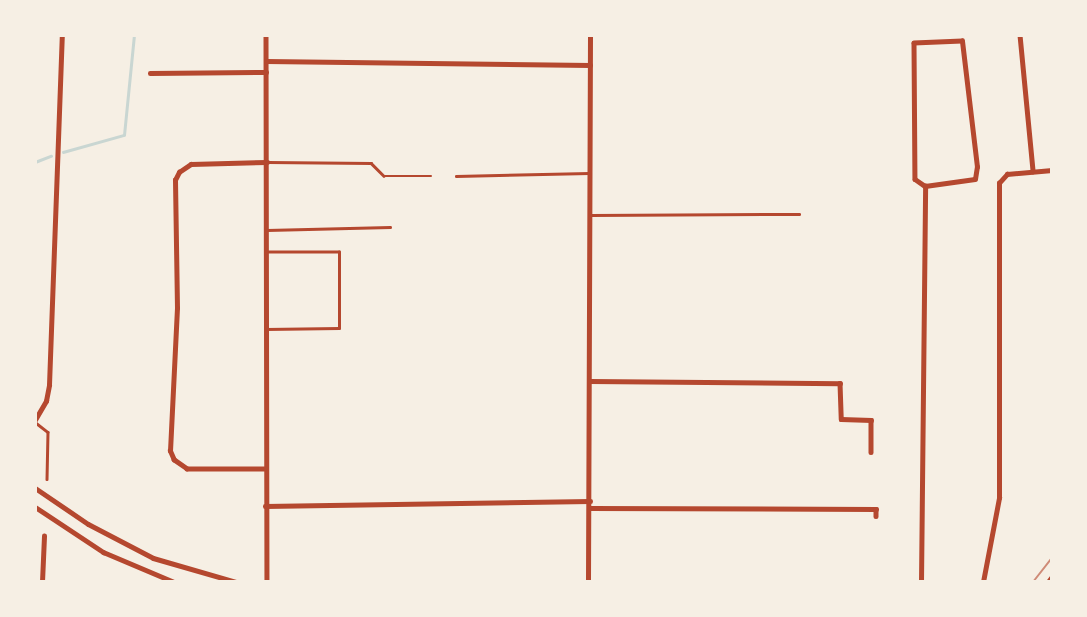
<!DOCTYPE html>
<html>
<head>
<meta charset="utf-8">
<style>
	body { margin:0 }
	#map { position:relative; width:1087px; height:617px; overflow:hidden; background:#f6efe4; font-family:Montserrat,sans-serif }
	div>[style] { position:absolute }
	.stream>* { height:2.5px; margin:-1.25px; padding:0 1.25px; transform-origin:1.25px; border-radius:1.25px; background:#c9d6d2 }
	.service>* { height:2.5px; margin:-1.25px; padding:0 1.25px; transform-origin:1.25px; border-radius:1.25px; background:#b5482f }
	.minor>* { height:4.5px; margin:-2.25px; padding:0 2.25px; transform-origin:2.25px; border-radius:2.25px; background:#b5482f }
	.tertiary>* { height:5px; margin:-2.5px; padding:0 2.5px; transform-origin:2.5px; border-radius:2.5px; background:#b5482f }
	.primary>* { height:7px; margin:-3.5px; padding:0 3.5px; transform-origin:3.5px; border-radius:3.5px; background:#b5482f }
	.tram>* { height:2px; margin:-1px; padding:0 1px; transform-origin:1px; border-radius:1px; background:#cf8b77 }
	span { translate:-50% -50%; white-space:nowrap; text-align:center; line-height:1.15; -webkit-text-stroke:7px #f6efe4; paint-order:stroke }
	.frame { position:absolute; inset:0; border:37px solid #f6efe4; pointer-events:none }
</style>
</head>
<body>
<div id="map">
	<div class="stream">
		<div style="left:63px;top:152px;width:63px;rotate:-15.6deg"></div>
		<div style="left:124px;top:135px;width:100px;rotate:-84.3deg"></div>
		<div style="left:35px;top:162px;width:17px;rotate:-21deg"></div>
	</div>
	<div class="service">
		<div style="left:268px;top:162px;width:103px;rotate:0.6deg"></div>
		<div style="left:371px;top:163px;width:18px;rotate:45deg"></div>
		<div style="left:384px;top:176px;width:47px"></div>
		<div style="left:456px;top:176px;width:133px;rotate:-1.3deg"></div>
		<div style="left:591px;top:215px;width:208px;rotate:-0.3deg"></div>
		<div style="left:267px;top:230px;width:123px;rotate:-1.4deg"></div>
		<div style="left:266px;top:329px;width:73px;rotate:-0.8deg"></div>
		<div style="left:339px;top:328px;width:76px;rotate:-90deg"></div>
		<div style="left:339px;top:252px;width:71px;rotate:180deg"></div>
		<div style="left:35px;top:422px;width:16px;rotate:38deg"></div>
		<div style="left:48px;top:432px;width:47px;rotate:91.2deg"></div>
	</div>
	<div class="minor">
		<div style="left:266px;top:35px;width:547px;rotate:89.9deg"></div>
		<div style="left:1020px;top:35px;width:137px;rotate:84.5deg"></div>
		<div style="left:266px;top:61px;width:324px;rotate:0.7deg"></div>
		<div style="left:150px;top:73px;width:116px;rotate:-0.5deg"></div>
		<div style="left:590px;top:381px;width:250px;rotate:0.5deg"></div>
		<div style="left:840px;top:383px;width:36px;rotate:88deg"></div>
		<div style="left:841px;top:419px;width:30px;rotate:2deg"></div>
		<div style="left:871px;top:420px;width:32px;rotate:90deg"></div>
		<div style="left:35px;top:420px;width:22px;rotate:-60deg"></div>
		<div style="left:46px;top:401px;width:16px;rotate:-79deg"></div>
		<div style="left:49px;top:385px;width:350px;rotate:-87.9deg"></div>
		<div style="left:265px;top:469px;width:78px;rotate:180deg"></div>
		<div style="left:187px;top:469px;width:16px;rotate:-145deg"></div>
		<div style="left:174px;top:460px;width:10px;rotate:-114deg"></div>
		<div style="left:170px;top:451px;width:143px;rotate:-87.2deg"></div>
		<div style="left:177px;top:308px;width:128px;rotate:-90.9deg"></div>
		<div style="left:175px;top:180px;width:9px;rotate:-63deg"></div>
		<div style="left:179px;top:172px;width:14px;rotate:-34deg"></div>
		<div style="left:191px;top:164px;width:76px;rotate:-1.5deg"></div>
		<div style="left:265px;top:506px;width:325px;rotate:-0.9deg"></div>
		<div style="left:590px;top:508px;width:286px;rotate:0.2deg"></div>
		<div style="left:876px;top:509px;width:7px;rotate:90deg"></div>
		<div style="left:42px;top:582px;width:46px;rotate:-87.5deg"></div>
		<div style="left:921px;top:582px;width:396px;rotate:-89.4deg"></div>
		<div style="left:925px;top:186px;width:50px;rotate:-8deg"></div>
		<div style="left:975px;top:179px;width:12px;rotate:-81deg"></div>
		<div style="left:977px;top:167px;width:127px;rotate:-96.8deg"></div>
		<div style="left:962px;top:41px;width:48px;rotate:177.6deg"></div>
		<div style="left:914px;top:43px;width:136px;rotate:89.6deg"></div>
		<div style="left:915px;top:179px;width:12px;rotate:35deg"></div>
		<div style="left:983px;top:582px;width:86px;rotate:-79.2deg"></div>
		<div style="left:999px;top:498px;width:315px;rotate:-90deg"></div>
		<div style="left:999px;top:183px;width:12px;rotate:-48deg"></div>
		<div style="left:1007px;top:174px;width:45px;rotate:-5.1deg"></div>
	</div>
	<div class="tertiary">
		<div style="left:35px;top:488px;width:64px;rotate:34.2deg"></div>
		<div style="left:88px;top:524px;width:73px;rotate:27.6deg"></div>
		<div style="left:153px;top:558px;width:86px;rotate:16.1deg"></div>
		<div style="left:35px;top:507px;width:82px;rotate:33.5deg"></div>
		<div style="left:103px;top:552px;width:77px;rotate:22.9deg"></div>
		<div style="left:588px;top:582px;width:547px;rotate:-89.79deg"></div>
	</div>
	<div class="primary">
		<div style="left:1049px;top:582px;width:5px;rotate:-53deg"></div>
	</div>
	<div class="tram">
		<div style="left:1033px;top:582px;width:31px;rotate:-52deg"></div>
	</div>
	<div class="frame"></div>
</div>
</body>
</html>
